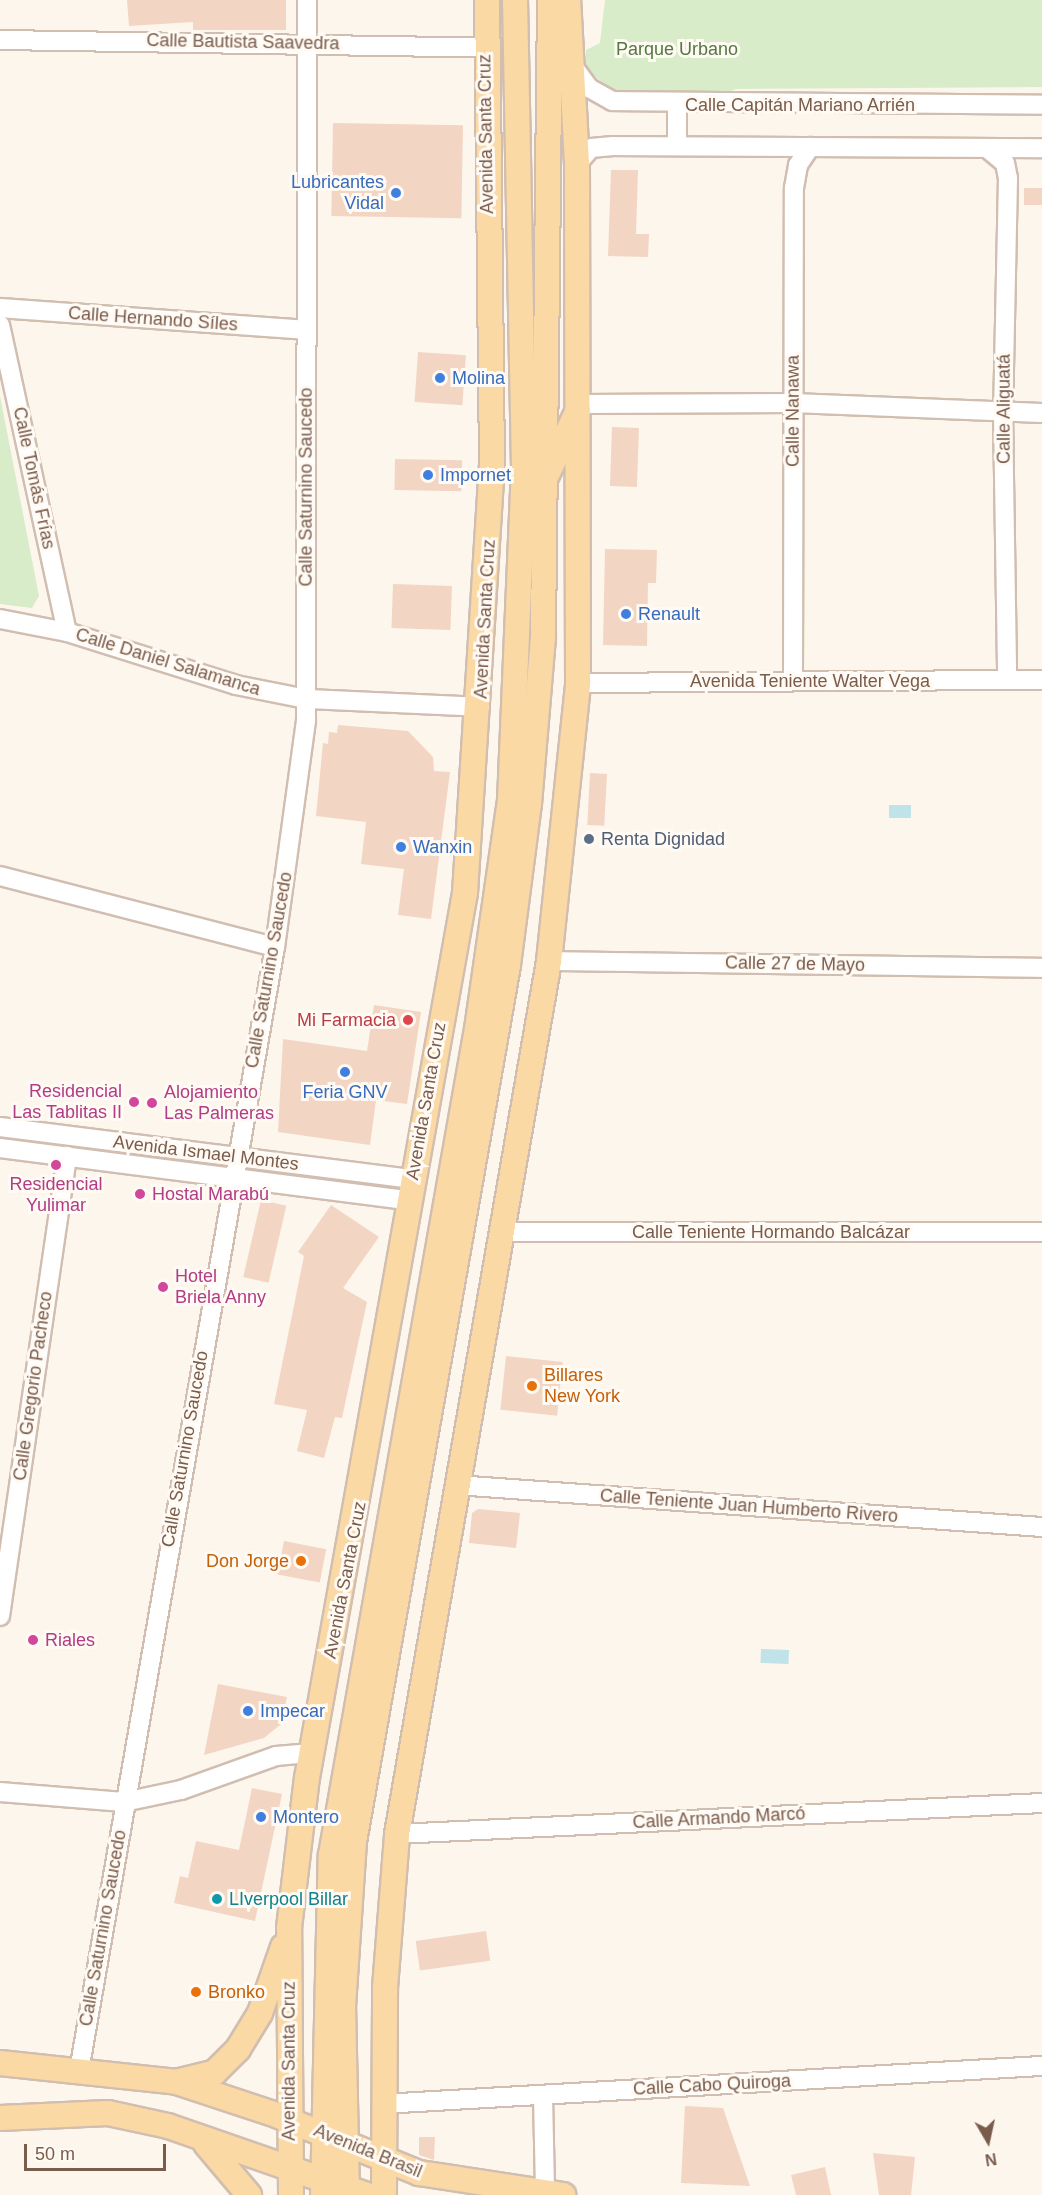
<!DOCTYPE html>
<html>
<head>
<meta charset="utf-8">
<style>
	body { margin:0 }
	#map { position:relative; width:1042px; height:2195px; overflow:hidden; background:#fdf6ec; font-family:Helvetica,sans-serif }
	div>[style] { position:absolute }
	.green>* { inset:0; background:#d8ecc9 }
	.water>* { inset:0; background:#bfe3e8; transform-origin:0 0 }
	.building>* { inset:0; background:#f3d5c3; transform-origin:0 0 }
	.roads { filter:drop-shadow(2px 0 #d1beb0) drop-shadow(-2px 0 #d1beb0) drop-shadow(0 2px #d1beb0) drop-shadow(0 -2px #d1beb0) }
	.minor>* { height:18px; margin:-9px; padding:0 9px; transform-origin:9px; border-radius:9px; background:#fff }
	.major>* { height:24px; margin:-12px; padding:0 12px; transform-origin:12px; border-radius:12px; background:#fbd9a5 }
	.dots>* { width:16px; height:16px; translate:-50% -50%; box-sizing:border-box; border:3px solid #fffaf3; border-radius:50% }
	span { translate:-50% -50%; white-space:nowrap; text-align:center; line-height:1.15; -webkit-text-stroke:6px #fffaf3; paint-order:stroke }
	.street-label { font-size:18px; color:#7a5c4d }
	.park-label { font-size:18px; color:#537a41 }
	.shop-label { font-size:18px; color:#366cbe }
	.right { translate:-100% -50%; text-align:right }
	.left { translate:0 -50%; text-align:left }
	.service-label { font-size:18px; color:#4e5e75 }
	.health-label { font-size:18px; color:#be3a42 }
	.hotel-label { font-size:18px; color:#b23c85 }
	.food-label { font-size:18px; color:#c56008 }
	.culture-label { font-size:18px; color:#0d838f }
	.north { position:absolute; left:958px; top:2111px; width:60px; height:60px; -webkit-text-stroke:4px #fffaf3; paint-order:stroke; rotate:171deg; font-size:16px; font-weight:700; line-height:24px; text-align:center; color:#7a5c4d }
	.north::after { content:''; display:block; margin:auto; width:21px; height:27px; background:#7a5c4d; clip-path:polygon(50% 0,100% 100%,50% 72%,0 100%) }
	.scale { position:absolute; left:24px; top:2144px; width:142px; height:27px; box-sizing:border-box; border:3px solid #7a5c4d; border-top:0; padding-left:8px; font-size:18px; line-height:21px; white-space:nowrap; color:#7a5c4d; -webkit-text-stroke:4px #fffaf3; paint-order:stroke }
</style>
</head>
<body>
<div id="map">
	<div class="green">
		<div style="clip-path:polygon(605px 0,1042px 0,1042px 87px,736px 89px,712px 100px,618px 97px,586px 68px,586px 50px,600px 43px)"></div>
		<div style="clip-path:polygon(0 396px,39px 596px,32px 608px,0 604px)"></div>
	</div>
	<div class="water">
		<div style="left:889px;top:805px;width:22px;height:13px"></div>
		<div style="left:761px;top:1649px;width:28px;height:14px;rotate:2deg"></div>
	</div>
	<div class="building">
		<div style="clip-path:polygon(127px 0,286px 0,286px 30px,193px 30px,193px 22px,129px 26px)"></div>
		<div style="left:333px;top:123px;width:130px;height:93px;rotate:1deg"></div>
		<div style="clip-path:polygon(611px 170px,638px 170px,636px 234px,649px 234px,648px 257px,608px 256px)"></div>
		<div style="left:1024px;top:188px;width:18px;height:17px"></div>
		<div style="left:418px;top:352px;width:48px;height:50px;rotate:4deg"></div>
		<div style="left:612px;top:427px;width:27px;height:59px;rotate:2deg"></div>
		<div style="left:395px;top:459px;width:67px;height:31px;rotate:1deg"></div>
		<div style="clip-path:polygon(605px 549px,657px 550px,656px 583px,648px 583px,647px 646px,603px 645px)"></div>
		<div style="left:393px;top:584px;width:59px;height:44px;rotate:2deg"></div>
		<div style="clip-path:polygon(338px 725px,408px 731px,433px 757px,434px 771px,450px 772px,431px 919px,398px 915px,404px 869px,361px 864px,366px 822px,316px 816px,323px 743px,328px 744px,329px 732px,337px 733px)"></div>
		<div style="left:590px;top:773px;width:17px;height:52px;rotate:3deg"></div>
		<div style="clip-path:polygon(374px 1005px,421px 1012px,407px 1104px,376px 1100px,370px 1145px,278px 1132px,283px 1039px,367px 1051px)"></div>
		<div style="left:261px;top:1200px;width:26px;height:79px;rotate:13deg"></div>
		<div style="clip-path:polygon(331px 1205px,379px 1237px,343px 1288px,367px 1302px,342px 1418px,335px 1417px,324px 1458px,297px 1451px,307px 1410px,274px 1404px,304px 1256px,298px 1252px)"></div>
		<div style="left:506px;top:1356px;width:57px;height:54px;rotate:6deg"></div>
		<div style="clip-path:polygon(478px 1509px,520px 1513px,516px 1548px,469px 1543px,472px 1513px)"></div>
		<div style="left:284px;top:1541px;width:43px;height:34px;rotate:11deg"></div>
		<div style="clip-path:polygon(218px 1684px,287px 1697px,281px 1724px,264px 1738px,204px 1755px)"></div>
		<div style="clip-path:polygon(252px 1788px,282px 1794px,255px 1921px,174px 1903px,180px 1876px,188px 1878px,196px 1841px,239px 1850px)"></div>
		<div style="left:486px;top:1931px;width:30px;height:71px;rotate:82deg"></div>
		<div style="clip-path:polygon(685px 2106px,723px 2108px,750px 2186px,681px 2183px)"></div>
		<div style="clip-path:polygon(419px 2137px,435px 2137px,434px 2160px,419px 2155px)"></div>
		<div style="clip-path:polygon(873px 2153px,915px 2157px,911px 2195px,879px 2195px)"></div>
		<div style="clip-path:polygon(825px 2167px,831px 2195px,796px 2195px,791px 2175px)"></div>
	</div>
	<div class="roads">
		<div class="minor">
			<div style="left:0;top:40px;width:485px;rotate:0.9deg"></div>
			<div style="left:573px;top:66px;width:27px;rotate:54deg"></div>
			<div style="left:589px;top:88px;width:26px;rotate:29deg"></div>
			<div style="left:612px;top:101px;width:430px;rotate:0.5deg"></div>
			<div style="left:677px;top:146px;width:41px;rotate:-90deg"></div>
			<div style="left:987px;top:148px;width:23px;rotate:40deg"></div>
			<div style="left:1005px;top:163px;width:15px;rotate:79deg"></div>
			<div style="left:1008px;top:178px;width:235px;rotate:91.2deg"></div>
			<div style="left:1003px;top:413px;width:267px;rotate:89.1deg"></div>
			<div style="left:577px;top:164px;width:21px;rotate:-49deg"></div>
			<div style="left:591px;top:148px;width:22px;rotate:-5deg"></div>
			<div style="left:613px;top:146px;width:429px;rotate:0.3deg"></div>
			<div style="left:0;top:308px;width:307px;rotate:4.1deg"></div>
			<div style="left:0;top:325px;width:314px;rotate:77.7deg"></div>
			<div style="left:581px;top:404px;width:212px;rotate:-0.3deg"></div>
			<div style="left:793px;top:403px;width:249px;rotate:2.3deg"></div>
			<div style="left:0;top:619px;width:68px;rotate:11deg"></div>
			<div style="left:67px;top:632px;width:177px;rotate:17.4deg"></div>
			<div style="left:236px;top:685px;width:71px;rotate:11.3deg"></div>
			<div style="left:306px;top:699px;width:174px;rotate:2.6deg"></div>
			<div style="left:793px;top:680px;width:492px;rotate:-89.9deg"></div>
			<div style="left:794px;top:188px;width:23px;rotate:-80deg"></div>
			<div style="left:798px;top:165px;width:22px;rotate:-56deg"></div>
			<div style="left:578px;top:683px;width:464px;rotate:-0.4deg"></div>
			<div style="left:0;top:876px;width:284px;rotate:14.5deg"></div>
			<div style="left:549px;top:961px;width:493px;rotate:0.8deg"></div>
			<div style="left:0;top:1127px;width:414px;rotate:7.2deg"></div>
			<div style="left:0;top:1148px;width:411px;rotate:7.3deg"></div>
			<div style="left:500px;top:1232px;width:542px"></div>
			<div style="left:456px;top:1485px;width:588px;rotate:4.1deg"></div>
			<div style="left:0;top:1616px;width:465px;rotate:-81.7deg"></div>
			<div style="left:0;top:1792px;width:124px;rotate:4.6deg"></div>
			<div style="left:124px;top:1802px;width:58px;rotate:-11.9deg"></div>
			<div style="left:181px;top:1790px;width:101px;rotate:-19.7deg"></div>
			<div style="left:276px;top:1756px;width:36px;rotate:-5deg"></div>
			<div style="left:397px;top:1834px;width:646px;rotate:-2.75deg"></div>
			<div style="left:79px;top:2071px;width:1141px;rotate:-80.11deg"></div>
			<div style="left:275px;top:947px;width:228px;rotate:-82.2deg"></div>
			<div style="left:306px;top:721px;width:721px;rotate:-89.92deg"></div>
			<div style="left:543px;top:2095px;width:98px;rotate:88.8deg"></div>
			<div style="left:382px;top:2104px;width:661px;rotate:-3.3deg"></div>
		</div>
		<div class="major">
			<div style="left:545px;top:479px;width:76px;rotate:-64.4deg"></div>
			<div style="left:0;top:2063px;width:178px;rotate:6.1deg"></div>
			<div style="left:177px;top:2082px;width:99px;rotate:18.3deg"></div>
			<div style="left:271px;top:2113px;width:160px;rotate:22.1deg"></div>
			<div style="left:419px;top:2173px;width:146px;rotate:8.7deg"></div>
			<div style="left:180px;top:2081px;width:36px;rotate:-14deg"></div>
			<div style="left:215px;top:2072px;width:33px;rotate:-45deg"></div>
			<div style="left:238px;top:2049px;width:42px;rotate:-58.6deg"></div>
			<div style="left:260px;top:2013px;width:70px;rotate:-70.8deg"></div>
			<div style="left:0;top:2118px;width:108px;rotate:-2.7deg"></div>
			<div style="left:108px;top:2113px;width:61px;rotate:12.2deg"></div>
			<div style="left:168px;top:2126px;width:211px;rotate:19.1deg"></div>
			<div style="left:206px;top:2144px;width:67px;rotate:49.9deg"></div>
			<div style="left:291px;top:2195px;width:267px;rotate:-90.4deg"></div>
			<div style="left:289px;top:1928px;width:151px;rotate:-83.2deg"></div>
			<div style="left:307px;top:1778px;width:899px;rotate:-79.88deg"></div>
			<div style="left:465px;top:893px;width:426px;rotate:-86.4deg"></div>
			<div style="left:492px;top:468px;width:468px;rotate:-90.6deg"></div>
			<div style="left:323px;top:2195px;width:340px;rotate:-88.7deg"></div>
			<div style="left:331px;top:1855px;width:839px;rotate:-79.98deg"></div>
			<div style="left:477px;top:1029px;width:230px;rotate:-81.8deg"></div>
			<div style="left:510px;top:801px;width:333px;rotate:-87.6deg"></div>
			<div style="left:524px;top:468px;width:468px;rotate:-91.1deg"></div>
			<div style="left:347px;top:2195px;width:188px;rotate:-91.2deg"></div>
			<div style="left:343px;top:2007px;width:165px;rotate:-86.2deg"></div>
			<div style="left:354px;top:1842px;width:890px;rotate:-80.04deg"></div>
			<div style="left:508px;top:965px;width:162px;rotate:-82.6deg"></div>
			<div style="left:529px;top:804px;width:169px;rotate:-85.2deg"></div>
			<div style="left:543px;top:636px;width:636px;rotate:-89.37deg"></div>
			<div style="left:384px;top:2195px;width:207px;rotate:-89.7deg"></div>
			<div style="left:385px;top:1988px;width:154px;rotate:-85.5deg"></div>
			<div style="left:397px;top:1834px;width:886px;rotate:-80.12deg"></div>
			<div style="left:549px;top:961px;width:280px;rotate:-84deg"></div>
			<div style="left:578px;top:683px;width:519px;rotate:-90.11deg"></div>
			<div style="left:577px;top:164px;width:164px;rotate:-93.1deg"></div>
		</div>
	</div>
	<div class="dots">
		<div style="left:396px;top:193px;background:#3f7fe0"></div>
		<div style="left:440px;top:378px;background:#3f7fe0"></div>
		<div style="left:428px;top:475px;background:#3f7fe0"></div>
		<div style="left:626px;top:614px;background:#3f7fe0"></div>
		<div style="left:589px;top:839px;background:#5c6f8a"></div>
		<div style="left:401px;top:847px;background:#3f7fe0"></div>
		<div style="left:408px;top:1020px;background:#e0444e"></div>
		<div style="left:345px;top:1072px;background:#3f7fe0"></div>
		<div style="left:134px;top:1102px;background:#d1479c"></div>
		<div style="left:152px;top:1103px;background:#d1479c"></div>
		<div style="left:56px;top:1165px;background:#d1479c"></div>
		<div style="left:140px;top:1194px;background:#d1479c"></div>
		<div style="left:163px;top:1287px;background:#d1479c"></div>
		<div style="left:532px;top:1386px;background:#e8710a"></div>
		<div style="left:301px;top:1561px;background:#e8710a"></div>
		<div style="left:33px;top:1640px;background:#d1479c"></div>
		<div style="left:248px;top:1711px;background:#3f7fe0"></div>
		<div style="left:261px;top:1817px;background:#3f7fe0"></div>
		<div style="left:217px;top:1899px;background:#0f9aa8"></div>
		<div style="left:196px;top:1992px;background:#e8710a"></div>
	</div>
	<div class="street-label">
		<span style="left:243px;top:42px;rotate:1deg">Calle Bautista Saavedra</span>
		<span style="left:800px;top:105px">Calle Capitán Mariano Arrién</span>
		<span style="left:486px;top:134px;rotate:-91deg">Avenida Santa Cruz</span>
		<span style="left:153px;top:319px;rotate:4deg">Calle Hernando Síles</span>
		<span style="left:1004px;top:409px;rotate:-90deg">Calle Aliguatá</span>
		<span style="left:793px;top:411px;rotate:-90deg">Calle Nanawa</span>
		<span style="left:34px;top:478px;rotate:78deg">Calle Tomás Frías</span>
		<span style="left:306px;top:487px;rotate:-90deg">Calle Saturnino Saucedo</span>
		<span style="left:485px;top:619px;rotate:-87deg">Avenida Santa Cruz</span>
		<span style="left:168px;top:662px;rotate:17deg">Calle Daniel Salamanca</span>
		<span style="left:810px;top:681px">Avenida Teniente Walter Vega</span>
		<span style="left:795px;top:964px;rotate:1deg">Calle 27 de Mayo</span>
		<span style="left:269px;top:970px;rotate:-80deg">Calle Saturnino Saucedo</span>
		<span style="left:426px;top:1101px;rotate:-80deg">Avenida Santa Cruz</span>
		<span style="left:206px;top:1153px;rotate:7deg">Avenida Ismael Montes</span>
		<span style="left:771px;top:1232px">Calle Teniente Hormando Balcázar</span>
		<span style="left:33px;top:1386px;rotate:-82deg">Calle Gregorio Pacheco</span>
		<span style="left:185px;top:1449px;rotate:-80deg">Calle Saturnino Saucedo</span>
		<span style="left:749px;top:1506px;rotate:4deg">Calle Teniente Juan Humberto Rivero</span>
		<span style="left:345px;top:1580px;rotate:-79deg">Avenida Santa Cruz</span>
		<span style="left:719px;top:1818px;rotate:-3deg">Calle Armando Marcó</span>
		<span style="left:103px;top:1928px;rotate:-80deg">Calle Saturnino Saucedo</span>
		<span style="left:289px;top:2061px;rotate:-90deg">Avenida Santa Cruz</span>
		<span style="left:712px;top:2085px;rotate:-3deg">Calle Cabo Quiroga</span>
		<span style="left:368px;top:2151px;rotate:22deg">Avenida Brasil</span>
	</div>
	<div class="park-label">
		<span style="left:677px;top:49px">Parque Urbano</span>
	</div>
	<div class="shop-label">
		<span class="right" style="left:384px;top:193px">Lubricantes<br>Vidal</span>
		<span class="left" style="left:452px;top:378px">Molina</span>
		<span class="left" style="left:440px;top:475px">Impornet</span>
		<span class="left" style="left:638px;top:614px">Renault</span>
		<span class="left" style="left:413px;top:847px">Wanxin</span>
		<span style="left:345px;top:1092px">Feria GNV</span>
		<span class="left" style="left:260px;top:1711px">Impecar</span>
		<span class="left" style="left:273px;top:1817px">Montero</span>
	</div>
	<div class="service-label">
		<span class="left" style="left:601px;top:839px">Renta Dignidad</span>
	</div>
	<div class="health-label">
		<span class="right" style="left:396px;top:1020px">Mi Farmacia</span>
	</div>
	<div class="hotel-label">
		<span class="right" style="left:122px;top:1102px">Residencial<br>Las Tablitas II</span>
		<span class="left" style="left:164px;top:1103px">Alojamiento<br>Las Palmeras</span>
		<span style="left:56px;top:1195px">Residencial<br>Yulimar</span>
		<span class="left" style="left:152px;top:1194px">Hostal Marabú</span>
		<span class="left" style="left:175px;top:1287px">Hotel<br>Briela Anny</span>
		<span class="left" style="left:45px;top:1640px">Riales</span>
	</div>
	<div class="food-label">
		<span class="left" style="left:544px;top:1386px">Billares<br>New York</span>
		<span class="right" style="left:289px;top:1561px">Don Jorge</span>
		<span class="left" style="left:208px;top:1992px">Bronko</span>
	</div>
	<div class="culture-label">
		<span class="left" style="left:229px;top:1899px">LIverpool Billar</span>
	</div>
	<div class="north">N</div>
	<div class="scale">50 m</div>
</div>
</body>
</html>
